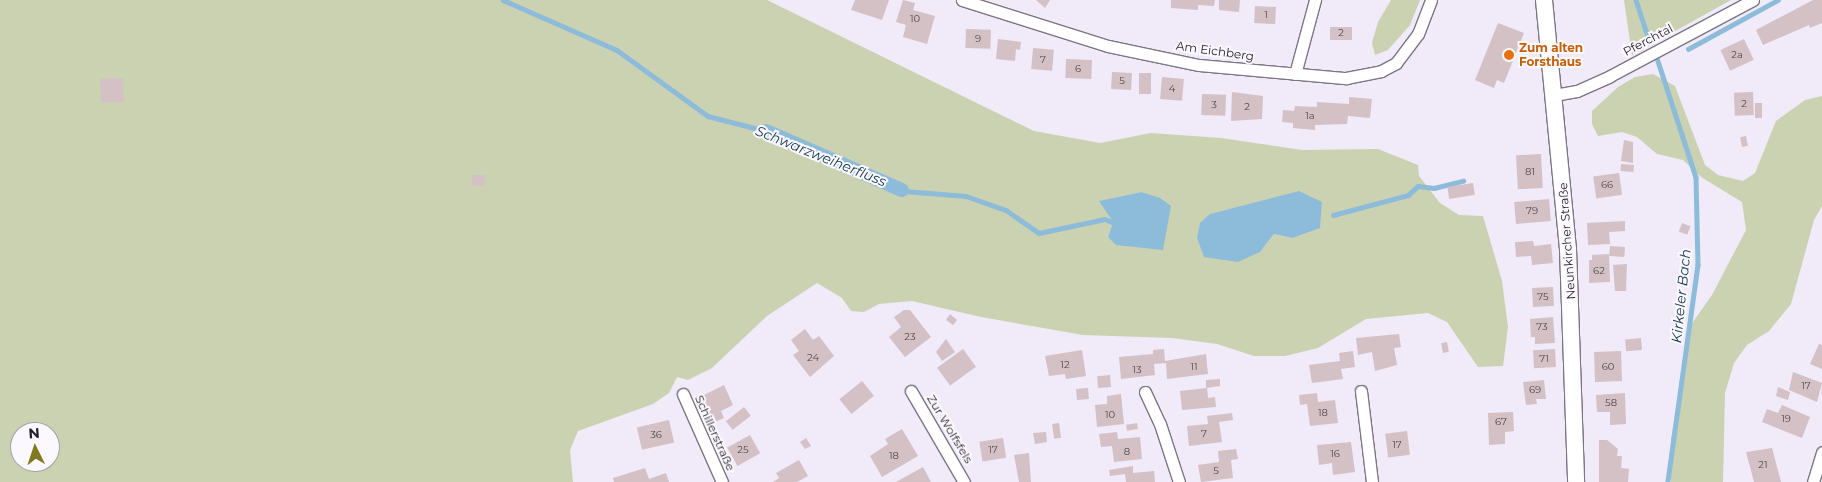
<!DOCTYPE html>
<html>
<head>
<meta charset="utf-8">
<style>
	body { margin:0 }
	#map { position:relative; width:1822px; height:482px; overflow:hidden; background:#f0eaf9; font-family:Montserrat,sans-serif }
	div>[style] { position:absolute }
	.green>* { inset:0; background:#cbd2b1 }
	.water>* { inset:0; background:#8dbbda }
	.stream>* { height:4.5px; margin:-2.25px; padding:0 2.25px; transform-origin:2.25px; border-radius:2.25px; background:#8dbbda }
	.canal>* { height:14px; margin:-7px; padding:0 7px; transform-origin:7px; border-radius:7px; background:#8dbbda }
	.building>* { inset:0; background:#d3c1c6; transform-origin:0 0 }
	.roads { filter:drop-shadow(1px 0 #7b7684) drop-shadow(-1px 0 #7b7684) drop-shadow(0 1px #7b7684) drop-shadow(0 -1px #7b7684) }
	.minor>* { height:11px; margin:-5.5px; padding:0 5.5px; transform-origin:5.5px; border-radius:5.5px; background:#fff }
	.secondary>* { height:16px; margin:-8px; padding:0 8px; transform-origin:8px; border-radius:8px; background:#fff }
	.dots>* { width:14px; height:14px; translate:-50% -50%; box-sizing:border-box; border:2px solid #fbf9ff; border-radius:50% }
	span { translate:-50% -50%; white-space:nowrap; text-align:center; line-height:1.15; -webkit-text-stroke:4px #fbf9ff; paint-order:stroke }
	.number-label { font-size:10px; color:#4e484d }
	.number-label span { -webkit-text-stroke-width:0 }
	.street-label { font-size:12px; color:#211f25 }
	.food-label { font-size:12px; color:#c56008; font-weight:700 }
	.left { translate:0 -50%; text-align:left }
	.water-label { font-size:14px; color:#13384e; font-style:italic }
	.north { position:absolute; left:10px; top:422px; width:50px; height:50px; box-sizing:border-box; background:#fbf9ff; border:1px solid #a4a2a8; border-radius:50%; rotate:356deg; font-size:14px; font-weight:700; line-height:20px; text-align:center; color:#211f25 }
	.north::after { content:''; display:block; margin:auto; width:18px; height:22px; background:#81791f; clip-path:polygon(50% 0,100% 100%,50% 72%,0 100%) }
</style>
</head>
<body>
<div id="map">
	<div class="green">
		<div style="clip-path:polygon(evenodd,0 0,767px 0,1034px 131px,1100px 143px,1151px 133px,1221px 138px,1302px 150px,1378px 149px,1418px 165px,1419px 176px,1440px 203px,1459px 215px,1483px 216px,1502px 281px,1508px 327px,1503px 366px,1478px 367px,1447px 322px,1428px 313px,1366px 319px,1318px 348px,1285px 356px,1254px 356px,1217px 344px,1172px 338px,1083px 335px,981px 317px,912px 301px,879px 304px,864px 312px,851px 311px,842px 298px,817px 283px,767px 316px,712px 368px,688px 380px,677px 377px,669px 393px,653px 404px,578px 431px,570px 450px,573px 482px,0 482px,0 0,1298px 191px,1292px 238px,1274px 234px,1260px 252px,1298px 191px,0 0,1141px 192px,1108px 237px,1113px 222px,1100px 201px,1141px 192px,0 0,20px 432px,50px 432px,50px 462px,20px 462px,20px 432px)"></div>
		<div style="clip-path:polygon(1391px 0,1420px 0,1410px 25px,1388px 50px,1375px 55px,1372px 43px,1378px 22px)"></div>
		<div style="clip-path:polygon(1624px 0,1731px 0,1632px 55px)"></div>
		<div style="clip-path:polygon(1653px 74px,1675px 86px,1705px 165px,1718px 175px,1743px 181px,1755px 173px,1776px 121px,1805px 100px,1822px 96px,1822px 206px,1814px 220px,1791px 304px,1769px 331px,1747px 345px,1734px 363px,1725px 393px,1723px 482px,1671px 482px,1671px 440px,1688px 329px,1712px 295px,1746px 230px,1742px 202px,1701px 177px,1683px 160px,1657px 154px,1637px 137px,1622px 132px,1598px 136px,1592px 124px,1592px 111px,1618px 87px,1635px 77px)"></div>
	</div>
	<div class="water">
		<div style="clip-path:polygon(1299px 191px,1322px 202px,1320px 228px,1292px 238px,1274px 234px,1260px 252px,1238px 262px,1204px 257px,1197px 238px,1200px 223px,1210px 214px)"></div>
		<div style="clip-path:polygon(1141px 192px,1160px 198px,1171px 206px,1163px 250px,1116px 245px,1108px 237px,1113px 222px,1099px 201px)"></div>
	</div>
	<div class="stream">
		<div style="left:503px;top:0;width:124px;rotate:23.7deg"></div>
		<div style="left:617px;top:50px;width:112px;rotate:36deg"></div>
		<div style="left:708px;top:116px;width:60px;rotate:14.5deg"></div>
		<div style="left:1636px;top:0;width:40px;rotate:72deg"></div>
		<div style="left:1688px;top:49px;width:102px;rotate:-28.6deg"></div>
		<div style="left:1657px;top:58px;width:125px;rotate:71.9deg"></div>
		<div style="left:1696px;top:177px;width:88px;rotate:88.7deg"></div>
		<div style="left:1698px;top:265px;width:219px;rotate:97.9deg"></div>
		<div style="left:904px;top:191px;width:62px;rotate:4.6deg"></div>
		<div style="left:966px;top:196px;width:42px;rotate:19.3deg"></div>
		<div style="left:1006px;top:210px;width:40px;rotate:34.9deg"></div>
		<div style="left:1039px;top:233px;width:67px;rotate:-12deg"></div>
		<div style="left:1105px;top:219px;width:13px;rotate:23deg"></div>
		<div style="left:1333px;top:215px;width:78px;rotate:-14.9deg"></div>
		<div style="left:1408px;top:195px;width:13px;rotate:-42deg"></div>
		<div style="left:1418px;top:186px;width:16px;rotate:7deg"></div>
		<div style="left:1434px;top:188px;width:30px;rotate:-14deg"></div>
	</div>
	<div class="canal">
		<div style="left:766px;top:131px;width:148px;rotate:23.5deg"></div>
	</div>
	<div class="building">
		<div style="clip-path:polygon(855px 0,889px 0,882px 20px,851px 10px)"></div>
		<div style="clip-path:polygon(903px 0,915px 3px,913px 10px,935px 16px,927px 44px,903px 37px,906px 25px,896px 22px)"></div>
		<div style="clip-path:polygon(1036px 0,1050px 0,1045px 8px)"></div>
		<div style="clip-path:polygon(1171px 0,1215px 0,1214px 6px,1198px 5px,1198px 10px,1171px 8px)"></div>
		<div style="clip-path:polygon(1219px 0,1240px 0,1239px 12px,1219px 10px)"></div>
		<div style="clip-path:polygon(1813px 0,1822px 0,1822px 23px,1810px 28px,1809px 25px,1763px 45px,1756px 30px)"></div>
		<div style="left:1255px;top:6px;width:21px;height:17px;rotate:3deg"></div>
		<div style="clip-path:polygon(1498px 23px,1524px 33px,1504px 83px,1497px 80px,1494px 88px,1475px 80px)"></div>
		<div style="left:1330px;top:27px;width:22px;height:13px"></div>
		<div style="left:966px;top:29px;width:25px;height:19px;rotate:2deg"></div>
		<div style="clip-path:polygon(998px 39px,1021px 42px,1020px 50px,1016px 49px,1015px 61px,996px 59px)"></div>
		<div style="left:1744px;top:39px;width:23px;height:26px;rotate:65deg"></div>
		<div style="left:1033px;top:48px;width:21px;height:21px;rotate:5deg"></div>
		<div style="left:1066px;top:59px;width:26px;height:19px;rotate:2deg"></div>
		<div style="left:1112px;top:72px;width:20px;height:17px;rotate:3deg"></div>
		<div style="left:1139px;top:73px;width:12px;height:21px"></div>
		<div style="left:1162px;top:77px;width:22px;height:22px;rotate:5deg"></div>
		<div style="left:123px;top:78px;width:24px;height:23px;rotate:88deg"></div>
		<div style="clip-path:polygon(1232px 92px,1263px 96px,1262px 119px,1231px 121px)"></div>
		<div style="left:1753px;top:92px;width:23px;height:19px;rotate:88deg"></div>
		<div style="left:1202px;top:94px;width:24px;height:21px;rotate:2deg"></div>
		<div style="clip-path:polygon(1349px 97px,1372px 99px,1370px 118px,1348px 116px,1347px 124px,1315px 125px,1315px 130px,1293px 128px,1293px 123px,1282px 122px,1283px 110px,1294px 111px,1295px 106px,1317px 107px,1317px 102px,1349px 104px)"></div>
		<div style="left:1755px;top:103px;width:7px;height:15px"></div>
		<div style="left:1746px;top:136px;width:10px;height:6px;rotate:79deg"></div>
		<div style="clip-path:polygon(1624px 140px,1633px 142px,1633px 163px,1621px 161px)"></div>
		<div style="left:1541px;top:154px;width:34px;height:25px;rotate:87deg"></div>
		<div style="left:1621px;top:164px;width:13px;height:7px;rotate:4deg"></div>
		<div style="left:1619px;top:173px;width:22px;height:26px;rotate:82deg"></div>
		<div style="left:472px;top:175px;width:13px;height:11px"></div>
		<div style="left:1473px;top:183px;width:12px;height:26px;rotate:81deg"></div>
		<div style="left:1549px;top:199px;width:22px;height:35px;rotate:85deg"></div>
		<div style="clip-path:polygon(1625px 221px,1625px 231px,1609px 232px,1610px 244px,1588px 245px,1587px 223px)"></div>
		<div style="left:1682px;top:223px;width:9px;height:9px;rotate:21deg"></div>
		<div style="clip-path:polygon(1533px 241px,1534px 246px,1551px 244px,1553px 263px,1532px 265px,1531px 256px,1516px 257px,1515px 242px)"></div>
		<div style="left:1610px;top:246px;width:15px;height:10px;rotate:4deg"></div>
		<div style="clip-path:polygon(1609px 254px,1610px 282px,1589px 283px,1589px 260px,1592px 260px,1592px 255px)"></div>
		<div style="clip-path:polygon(1627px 264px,1626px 291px,1615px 291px,1613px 265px)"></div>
		<div style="left:1553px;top:287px;width:19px;height:21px;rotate:87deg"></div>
		<div style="clip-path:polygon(904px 310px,910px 310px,931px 337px,905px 357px,889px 337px,901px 327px,894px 317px)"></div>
		<div style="clip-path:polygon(950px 314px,957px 320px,953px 325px,946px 320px)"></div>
		<div style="clip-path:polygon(1553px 317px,1555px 343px,1535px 344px,1535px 337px,1531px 337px,1530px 319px)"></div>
		<div style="clip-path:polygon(805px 329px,813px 340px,819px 336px,834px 356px,810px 377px,793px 355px,799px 351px,791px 340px)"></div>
		<div style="clip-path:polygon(1399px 334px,1401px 347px,1394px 348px,1397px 365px,1375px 371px,1372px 352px,1358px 355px,1356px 338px)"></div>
		<div style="left:1641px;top:338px;width:12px;height:16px;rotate:85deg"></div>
		<div style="clip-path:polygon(946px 339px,955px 352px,942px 361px,936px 352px)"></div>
		<div style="left:1447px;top:342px;width:10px;height:6px;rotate:79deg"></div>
		<div style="clip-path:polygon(1819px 344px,1822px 345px,1822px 369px,1810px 364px)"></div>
		<div style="left:963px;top:349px;width:22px;height:32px;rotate:54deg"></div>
		<div style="clip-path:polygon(1164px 349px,1165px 361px,1206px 354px,1208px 374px,1167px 379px,1166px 363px,1154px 364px,1155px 375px,1121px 379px,1119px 357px,1153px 354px,1153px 350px)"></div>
		<div style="left:1555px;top:349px;width:18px;height:22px;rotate:87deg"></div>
		<div style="clip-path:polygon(1082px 350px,1086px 376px,1066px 379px,1065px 374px,1049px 376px,1045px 356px)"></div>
		<div style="clip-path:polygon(1353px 351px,1355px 367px,1341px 369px,1343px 379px,1312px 383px,1309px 365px,1340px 361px,1339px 353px)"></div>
		<div style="left:1621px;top:351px;width:30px;height:27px;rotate:88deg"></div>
		<div style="clip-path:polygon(1793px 372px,1822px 383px,1817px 402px,1789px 390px)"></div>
		<div style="left:1110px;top:375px;width:12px;height:13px;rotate:85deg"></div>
		<div style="clip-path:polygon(1220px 379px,1220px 386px,1206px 388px,1206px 380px)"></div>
		<div style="clip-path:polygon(1544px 380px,1546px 399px,1536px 399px,1537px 404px,1526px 405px,1523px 382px)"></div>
		<div style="left:862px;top:381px;width:19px;height:29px;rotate:51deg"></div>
		<div style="clip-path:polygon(724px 385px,733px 405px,721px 411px,724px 418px,710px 424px,698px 398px)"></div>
		<div style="clip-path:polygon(1778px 387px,1790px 392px,1788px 400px,1776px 396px)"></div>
		<div style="left:1088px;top:388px;width:11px;height:12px;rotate:85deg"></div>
		<div style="clip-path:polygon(1207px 388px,1208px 398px,1215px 397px,1216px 407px,1182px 410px,1180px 391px)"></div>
		<div style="clip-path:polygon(1317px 393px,1318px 402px,1335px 400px,1338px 423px,1310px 426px,1307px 404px,1300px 405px,1299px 395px)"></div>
		<div style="clip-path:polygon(1625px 393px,1626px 424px,1610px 425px,1610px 412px,1597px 412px,1596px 395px)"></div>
		<div style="clip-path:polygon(1121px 394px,1124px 424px,1097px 427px,1095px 405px,1107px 404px,1107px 396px)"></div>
		<div style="clip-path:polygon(1782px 405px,1810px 417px,1802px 438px,1762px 422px,1767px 409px,1778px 413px)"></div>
		<div style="left:744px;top:407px;width:11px;height:23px;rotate:52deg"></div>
		<div style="clip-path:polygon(1513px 412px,1514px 431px,1505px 432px,1505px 444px,1489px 445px,1488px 413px)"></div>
		<div style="clip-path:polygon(1232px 413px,1233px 420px,1219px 422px,1222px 442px,1189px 446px,1187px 426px,1208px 424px,1207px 416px)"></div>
		<div style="left:669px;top:420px;width:23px;height:33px;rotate:77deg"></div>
		<div style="left:1059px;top:423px;width:15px;height:7px;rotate:82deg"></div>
		<div style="left:1137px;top:423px;width:6px;height:11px;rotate:81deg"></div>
		<div style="clip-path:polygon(902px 429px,918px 456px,882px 477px,870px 456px,888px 444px,885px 439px)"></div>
		<div style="left:1407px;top:431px;width:24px;height:22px;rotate:83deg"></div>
		<div style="clip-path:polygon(1046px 432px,1047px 442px,1035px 444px,1033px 433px)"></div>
		<div style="clip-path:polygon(1117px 432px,1118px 439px,1140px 437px,1142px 459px,1114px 462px,1112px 446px,1101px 447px,1099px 434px)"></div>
		<div style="left:750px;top:435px;width:21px;height:26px;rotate:61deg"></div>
		<div style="clip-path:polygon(806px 438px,811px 446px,805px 449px,800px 442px)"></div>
		<div style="left:1003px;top:438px;width:20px;height:24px;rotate:81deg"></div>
		<div style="clip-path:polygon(1599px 440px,1607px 440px,1618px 449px,1617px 456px,1622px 456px,1621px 468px,1629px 469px,1628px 482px,1599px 482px)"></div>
		<div style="clip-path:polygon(1351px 442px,1355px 472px,1333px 475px,1332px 463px,1319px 465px,1317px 445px)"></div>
		<div style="clip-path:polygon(1772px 448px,1781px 482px,1754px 482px,1746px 452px)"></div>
		<div style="clip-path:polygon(1236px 449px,1238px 459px,1231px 460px,1233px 478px,1201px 482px,1198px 465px,1219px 462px,1218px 451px)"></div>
		<div style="clip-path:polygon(1029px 453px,1031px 482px,1019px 482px,1014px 455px)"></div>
		<div style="clip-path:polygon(799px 460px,808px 476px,797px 482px,773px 482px,779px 478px,776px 473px)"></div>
		<div style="clip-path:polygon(1133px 466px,1133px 473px,1154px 471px,1155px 482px,1126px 482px,1125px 474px,1110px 476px,1109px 470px)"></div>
		<div style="clip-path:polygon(923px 467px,931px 482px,896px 482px)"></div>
		<div style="clip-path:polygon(645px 468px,649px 479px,666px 473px,669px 482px,614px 482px,613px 478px)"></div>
	</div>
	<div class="roads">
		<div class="minor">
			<div style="left:962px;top:0;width:153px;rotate:17.5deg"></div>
			<div style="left:1108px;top:46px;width:93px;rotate:11.8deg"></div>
			<div style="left:1199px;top:65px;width:148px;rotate:5.1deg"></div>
			<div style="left:1346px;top:78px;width:36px;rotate:-11deg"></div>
			<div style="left:1381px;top:71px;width:17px;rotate:-28deg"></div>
			<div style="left:1396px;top:63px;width:36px;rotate:-53deg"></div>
			<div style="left:1418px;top:34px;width:36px;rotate:-69deg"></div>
			<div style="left:1295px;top:74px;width:77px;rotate:-74.9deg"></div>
			<div style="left:1554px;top:95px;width:23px;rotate:-10deg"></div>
			<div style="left:1577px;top:91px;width:36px;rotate:-24deg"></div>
			<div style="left:1610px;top:76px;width:162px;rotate:-28deg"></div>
			<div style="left:911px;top:391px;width:105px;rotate:59.8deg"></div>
			<div style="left:1361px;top:391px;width:92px;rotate:83.1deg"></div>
			<div style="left:1145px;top:392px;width:35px;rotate:65deg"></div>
			<div style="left:1160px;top:424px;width:61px;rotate:71.9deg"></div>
			<div style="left:683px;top:394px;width:96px;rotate:66.1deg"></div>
			<div style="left:1813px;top:482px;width:31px;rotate:-73deg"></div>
		</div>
		<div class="secondary">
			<div style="left:1544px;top:0;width:250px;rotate:84.5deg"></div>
			<div style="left:1568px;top:249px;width:233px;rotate:88deg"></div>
		</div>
	</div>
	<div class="dots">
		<div style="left:1509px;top:55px;background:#e8710a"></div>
	</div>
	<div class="number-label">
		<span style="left:1266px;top:15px">1</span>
		<span style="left:915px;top:19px">10</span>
		<span style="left:1341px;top:33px">2</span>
		<span style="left:978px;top:39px">9</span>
		<span style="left:1737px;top:55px">2a</span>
		<span style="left:1043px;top:60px">7</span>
		<span style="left:1078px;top:69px">6</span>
		<span style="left:1122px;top:81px">5</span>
		<span style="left:1172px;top:89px">4</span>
		<span style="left:1744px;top:104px">2</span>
		<span style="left:1214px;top:105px">3</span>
		<span style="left:1247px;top:107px">2</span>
		<span style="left:1310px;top:116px">1a</span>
		<span style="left:1530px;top:172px">81</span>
		<span style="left:1607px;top:185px">66</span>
		<span style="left:1532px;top:211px">79</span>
		<span style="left:1599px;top:271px">62</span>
		<span style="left:1543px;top:297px">75</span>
		<span style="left:1542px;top:327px">73</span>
		<span style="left:910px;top:337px">23</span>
		<span style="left:813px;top:358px">24</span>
		<span style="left:1544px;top:359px">71</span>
		<span style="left:1065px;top:365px">12</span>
		<span style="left:1194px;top:367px">11</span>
		<span style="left:1608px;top:367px">60</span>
		<span style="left:1137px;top:370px">13</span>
		<span style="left:1806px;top:386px">17</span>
		<span style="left:1535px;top:390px">69</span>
		<span style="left:1611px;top:403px">58</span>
		<span style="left:1323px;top:413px">18</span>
		<span style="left:1110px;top:415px">10</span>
		<span style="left:1786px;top:419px">19</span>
		<span style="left:1501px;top:422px">67</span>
		<span style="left:1204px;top:434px">7</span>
		<span style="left:656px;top:435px">36</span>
		<span style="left:1397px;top:445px">17</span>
		<span style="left:743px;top:450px">25</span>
		<span style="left:993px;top:450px">17</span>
		<span style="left:1127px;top:452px">8</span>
		<span style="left:1335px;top:454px">16</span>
		<span style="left:894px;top:456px">18</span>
		<span style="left:1763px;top:465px">21</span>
		<span style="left:1216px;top:471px">5</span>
	</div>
	<div class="street-label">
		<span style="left:1648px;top:40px;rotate:-28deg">Pferchtal</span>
		<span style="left:1215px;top:51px;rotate:8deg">Am Eichberg</span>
		<span style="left:1567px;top:241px;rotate:-94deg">Neunkircher Straße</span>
		<span style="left:950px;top:429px;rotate:59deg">Zur Wolfsfels</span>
		<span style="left:715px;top:433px;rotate:66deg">Schillerstraße</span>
	</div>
	<div class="food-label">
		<span class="left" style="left:1519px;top:55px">Zum alten<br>Forsthaus</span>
	</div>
	<div class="water-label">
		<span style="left:821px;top:156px;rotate:22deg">Schwarzweiherfluss</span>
		<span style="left:1681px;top:296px;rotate:-84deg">Kirkeler Bach</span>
	</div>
	<div class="north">N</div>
</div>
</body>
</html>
